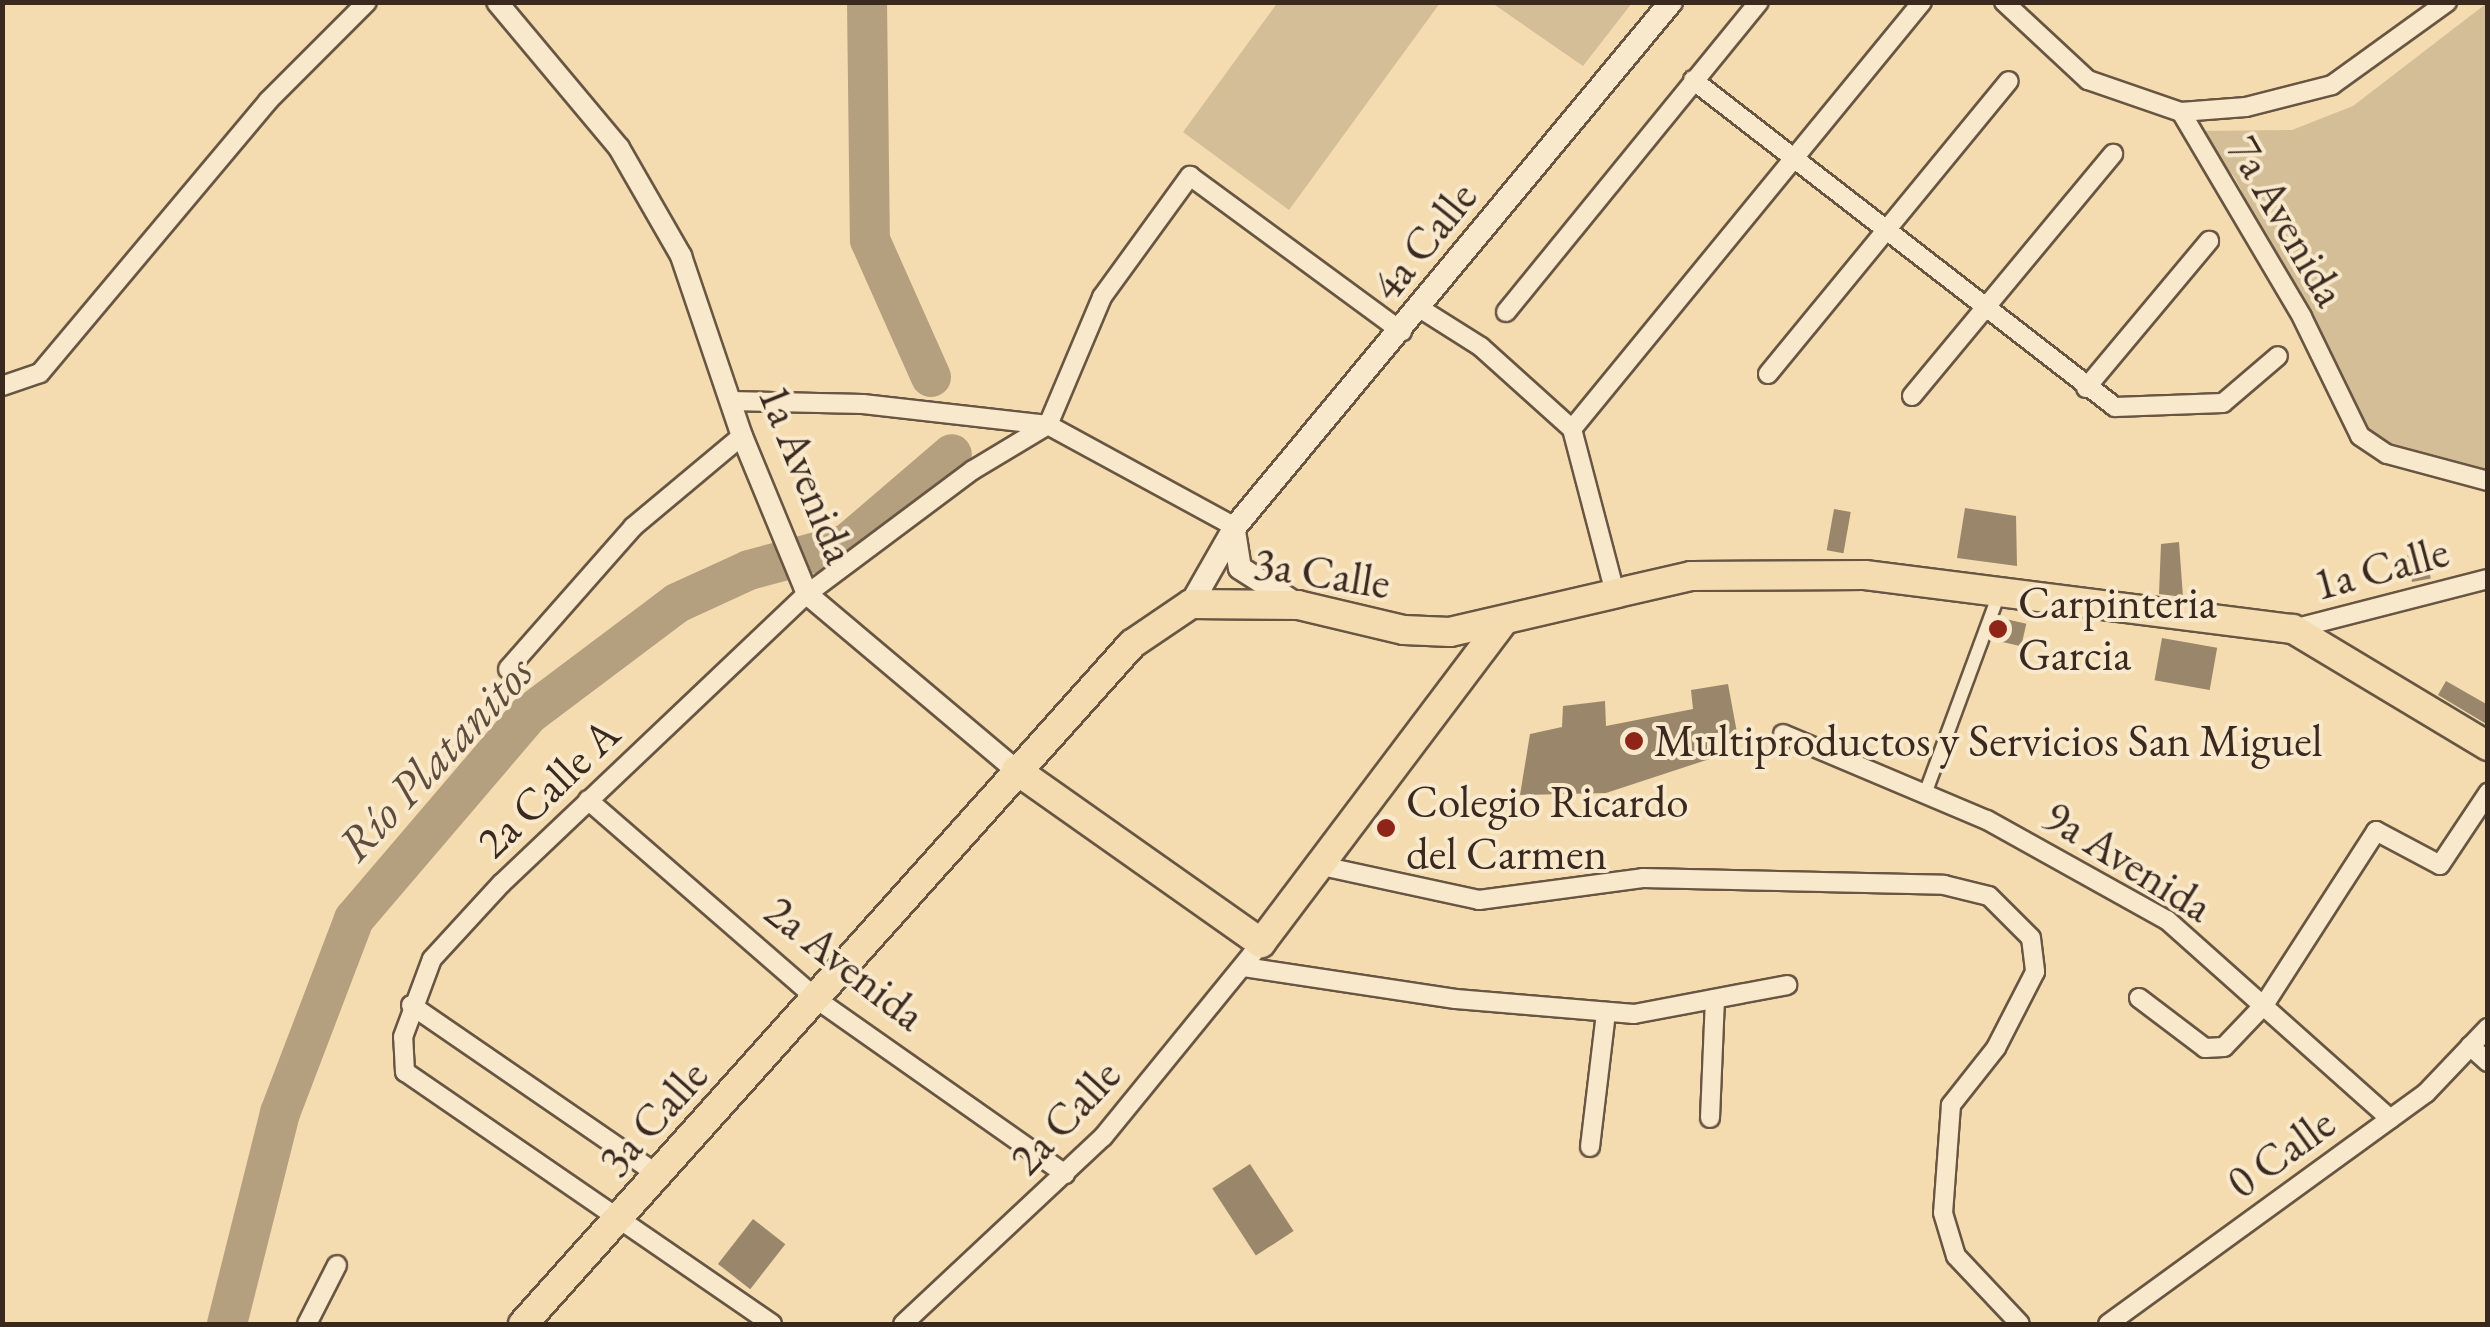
<!DOCTYPE html>
<html>
<head>
<meta charset="utf-8">
<style>
	body { margin:0 }
	#map { position:relative; width:2490px; height:1327px; overflow:hidden; background:#f4dcb0; font-family:"EB Garamond",serif }
	div>[style] { position:absolute }
	.green>* { inset:0; background:#d4be97 }
	.river>* { height:40px; margin:-20px; padding:0 20px; transform-origin:20px; border-radius:20px; background:#b49f7f }
	.building>* { inset:0; background:#9a866a; transform-origin:0 0 }
	.roads { filter:drop-shadow(2px 0 #685643) drop-shadow(-2px 0 #685643) drop-shadow(0 2px #685643) drop-shadow(0 -2px #685643) }
	.pedestrian>* { height:12px; margin:-6px; padding:0 6px; transform-origin:6px; border-radius:6px; background:#f8e8cc }
	.minor>* { height:18px; margin:-9px; padding:0 9px; transform-origin:9px; border-radius:9px; background:#f8e8cc }
	.tertiary>* { height:20px; margin:-10px; padding:0 10px; transform-origin:10px; border-radius:10px; background:#f8e8cc }
	.secondary>* { height:22px; margin:-11px; padding:0 11px; transform-origin:11px; border-radius:11px; background:#f8e8cc }
	.primary>* { height:28px; margin:-14px; padding:0 14px; transform-origin:14px; border-radius:14px; background:#f4dcb0 }
	.dots>* { width:28px; height:28px; translate:-50% -50%; box-sizing:border-box; border:5px solid #f8e8cc; border-radius:50% }
	span { translate:-50% -50%; white-space:nowrap; text-align:center; line-height:1.15; -webkit-text-stroke:8px #f8e8cc; paint-order:stroke }
	.street-label { font-size:45px; color:#39291f }
	.poi-label { font-size:45px; color:#39291f }
	.left { translate:0 -50%; text-align:left }
	.water-label { font-size:48px; color:#5e4c3c; font-style:italic }
	.frame { position:absolute; inset:0; border:5px solid #39291f; pointer-events:none }
</style>
</head>
<body>
<div id="map">
	<div class="green">
		<div style="clip-path:polygon(1278px 2px,1440px 3px,1289px 210px,1183px 132px)"></div>
		<div style="clip-path:polygon(1492px 3px,1632px 3px,1583px 66px)"></div>
		<div style="clip-path:polygon(2487px 3px,2487px 476px,2370px 439px,2235px 178px,2197px 131px,2292px 130px,2353px 106px)"></div>
	</div>
	<div class="river">
		<div style="left:867px;top:2px;width:238px;rotate:89.3deg"></div>
		<div style="left:870px;top:240px;width:150px;rotate:66deg"></div>
		<div style="left:227px;top:1324px;width:218px;rotate:-75.9deg"></div>
		<div style="left:280px;top:1113px;width:208px;rotate:-69.1deg"></div>
		<div style="left:354px;top:919px;width:268px;rotate:-49.5deg"></div>
		<div style="left:528px;top:715px;width:186px;rotate:-36.9deg"></div>
		<div style="left:677px;top:603px;width:79px;rotate:-24.6deg"></div>
		<div style="left:749px;top:570px;width:101px;rotate:-14.9deg"></div>
		<div style="left:847px;top:544px;width:138px;rotate:-40.6deg"></div>
	</div>
	<div class="building">
		<div style="clip-path:polygon(1965px 508px,2016px 516px,2017px 566px,1957px 558px)"></div>
		<div style="left:1834px;top:509px;width:17px;height:42px;rotate:10deg"></div>
		<div style="clip-path:polygon(2179px 542px,2183px 597px,2159px 594px,2161px 544px)"></div>
		<div style="left:2426px;top:552px;width:27px;height:19px;rotate:80deg"></div>
		<div style="left:2001px;top:618px;width:26px;height:23px;rotate:13deg"></div>
		<div style="left:2162px;top:638px;width:56px;height:43px;rotate:10deg"></div>
		<div style="clip-path:polygon(2446px 681px,2488px 705px,2488px 725px,2438px 695px)"></div>
		<div style="clip-path:polygon(1728px 684px,1740px 749px,1606px 793px,1520px 795px,1530px 734px,1562px 727px,1563px 706px,1605px 701px,1606px 726px,1693px 709px,1691px 690px)"></div>
		<div style="left:1250px;top:1164px;width:80px;height:45px;rotate:57deg"></div>
		<div style="left:753px;top:1219px;width:41px;height:57px;rotate:38deg"></div>
	</div>
	<div class="roads">
		<div class="pedestrian">
			<div style="left:1925px;top:794px;width:216px;rotate:-69.7deg"></div>
		</div>
		<div class="minor">
			<div style="left:2004px;top:2px;width:115px;rotate:42.9deg"></div>
			<div style="left:2088px;top:80px;width:98px;rotate:19deg"></div>
			<div style="left:2181px;top:112px;width:238px;rotate:59.4deg"></div>
			<div style="left:2302px;top:317px;width:132px;rotate:64deg"></div>
			<div style="left:2360px;top:436px;width:32px;rotate:34deg"></div>
			<div style="left:2387px;top:454px;width:105px;rotate:15deg"></div>
			<div style="left:1693px;top:80px;width:534px;rotate:37.77deg"></div>
			<div style="left:2115px;top:407px;width:108px;rotate:-2.1deg"></div>
			<div style="left:2223px;top:403px;width:72px;rotate:-40.5deg"></div>
			<div style="left:2181px;top:112px;width:65px;rotate:-4.4deg"></div>
			<div style="left:2246px;top:107px;width:89px;rotate:-14.3deg"></div>
			<div style="left:2332px;top:85px;width:142px;rotate:-35.8deg"></div>
			<div style="left:1421px;top:309px;width:71px;rotate:32.3deg"></div>
			<div style="left:1481px;top:347px;width:122px;rotate:42deg"></div>
			<div style="left:1572px;top:429px;width:170px;rotate:75.3deg"></div>
			<div style="left:1506px;top:312px;width:400px;rotate:-50.8deg"></div>
			<div style="left:1768px;top:374px;width:379px;rotate:-50.6deg"></div>
			<div style="left:2px;top:386px;width:40px;rotate:-18.9deg"></div>
			<div style="left:40px;top:373px;width:355px;rotate:-50deg"></div>
			<div style="left:268px;top:101px;width:140px;rotate:-45deg"></div>
			<div style="left:2086px;top:388px;width:192px;rotate:-50.1deg"></div>
			<div style="left:1912px;top:396px;width:315px;rotate:-50.3deg"></div>
			<div style="left:730px;top:401px;width:133px;rotate:1.3deg"></div>
			<div style="left:863px;top:404px;width:186px;rotate:6.5deg"></div>
			<div style="left:1048px;top:425px;width:213px;rotate:28.6deg"></div>
			<div style="left:1572px;top:429px;width:552px;rotate:-50.66deg"></div>
			<div style="left:2293px;top:629px;width:201px;rotate:-14.4deg"></div>
			<div style="left:508px;top:669px;width:189px;rotate:-48.6deg"></div>
			<div style="left:633px;top:527px;width:142px;rotate:-39.9deg"></div>
			<div style="left:1783px;top:734px;width:221px;rotate:22.9deg"></div>
			<div style="left:1987px;top:820px;width:206px;rotate:29.1deg"></div>
			<div style="left:2167px;top:920px;width:299px;rotate:41.7deg"></div>
			<div style="left:588px;top:800px;width:306px;rotate:41deg"></div>
			<div style="left:819px;top:1001px;width:301px;rotate:35.1deg"></div>
			<div style="left:1322px;top:866px;width:161px;rotate:12.2deg"></div>
			<div style="left:1479px;top:900px;width:165px;rotate:-7.6deg"></div>
			<div style="left:1643px;top:878px;width:301px;rotate:1.3deg"></div>
			<div style="left:1944px;top:885px;width:46px;rotate:13.7deg"></div>
			<div style="left:1989px;top:896px;width:59px;rotate:45deg"></div>
			<div style="left:2031px;top:938px;width:34px;rotate:83deg"></div>
			<div style="left:2035px;top:972px;width:85px;rotate:117.2deg"></div>
			<div style="left:1996px;top:1048px;width:73px;rotate:128.3deg"></div>
			<div style="left:1951px;top:1105px;width:108px;rotate:94.2deg"></div>
			<div style="left:1943px;top:1213px;width:45px;rotate:73.2deg"></div>
			<div style="left:1956px;top:1256px;width:93px;rotate:46.7deg"></div>
			<div style="left:1244px;top:967px;width:214px;rotate:8.6deg"></div>
			<div style="left:1456px;top:999px;width:179px;rotate:4.8deg"></div>
			<div style="left:1634px;top:1014px;width:156px;rotate:-10.7deg"></div>
			<div style="left:2139px;top:998px;width:83px;rotate:37.1deg"></div>
			<div style="left:2205px;top:1048px;width:19px;rotate:-3deg"></div>
			<div style="left:2224px;top:1047px;width:58px;rotate:-46.4deg"></div>
			<div style="left:2264px;top:1005px;width:207px;rotate:-57.2deg"></div>
			<div style="left:2376px;top:831px;width:72px;rotate:28deg"></div>
			<div style="left:2440px;top:865px;width:87px;rotate:-56.3deg"></div>
			<div style="left:411px;top:1005px;width:298px;rotate:34.5deg"></div>
			<div style="left:2470px;top:1046px;width:24px;rotate:42deg"></div>
			<div style="left:1710px;top:1118px;width:119px;rotate:-87.6deg"></div>
			<div style="left:1590px;top:1147px;width:136px;rotate:-83.2deg"></div>
			<div style="left:307px;top:1324px;width:66px;rotate:-63deg"></div>
			<div style="left:772px;top:1324px;width:445px;rotate:-145.5deg"></div>
			<div style="left:405px;top:1072px;width:35px;rotate:-93deg"></div>
			<div style="left:403px;top:1037px;width:83px;rotate:-69.6deg"></div>
			<div style="left:432px;top:959px;width:103px;rotate:-47.4deg"></div>
			<div style="left:502px;top:883px;width:420px;rotate:-43.5deg"></div>
			<div style="left:807px;top:594px;width:207px;rotate:-36.8deg"></div>
			<div style="left:973px;top:470px;width:87px;rotate:-31deg"></div>
			<div style="left:1048px;top:425px;width:139px;rotate:-67.1deg"></div>
			<div style="left:1102px;top:297px;width:150px;rotate:-54deg"></div>
			<div style="left:1190px;top:176px;width:263px;rotate:36.3deg"></div>
			<div style="left:903px;top:1324px;width:274px;rotate:-43.1deg"></div>
			<div style="left:1103px;top:1137px;width:250px;rotate:-50.8deg"></div>
			<div style="left:2108px;top:1324px;width:393px;rotate:-36deg"></div>
			<div style="left:2426px;top:1093px;width:90px;rotate:-46.4deg"></div>
		</div>
		<div class="tertiary">
			<div style="left:497px;top:2px;width:190px;rotate:50.1deg"></div>
			<div style="left:619px;top:148px;width:125px;rotate:60.1deg"></div>
			<div style="left:681px;top:256px;width:190px;rotate:71.3deg"></div>
			<div style="left:742px;top:436px;width:171px;rotate:67.6deg"></div>
			<div style="left:807px;top:594px;width:273px;rotate:40.1deg"></div>
		</div>
		<div class="secondary">
			<div style="left:1234px;top:531px;width:37px;rotate:81deg"></div>
			<div style="left:1240px;top:568px;width:63px;rotate:32.7deg"></div>
			<div style="left:1191px;top:604px;width:89px;rotate:-60.3deg"></div>
			<div style="left:1235px;top:527px;width:682px;rotate:-50.29deg"></div>
		</div>
		<div class="primary">
			<div style="left:1016px;top:770px;width:300px;rotate:35.2deg"></div>
			<div style="left:1261px;top:943px;width:399px;rotate:-53deg"></div>
			<div style="left:523px;top:1324px;width:913px;rotate:-48.15deg"></div>
			<div style="left:1132px;top:644px;width:71px;rotate:-34.1deg"></div>
			<div style="left:1191px;top:604px;width:107px;rotate:0.5deg"></div>
			<div style="left:1298px;top:605px;width:109px;rotate:13.3deg"></div>
			<div style="left:1404px;top:630px;width:46px;rotate:2.5deg"></div>
			<div style="left:1450px;top:632px;width:247px;rotate:-13.1deg"></div>
			<div style="left:1691px;top:576px;width:174px;rotate:-0.3deg"></div>
			<div style="left:1865px;top:575px;width:431px;rotate:7.2deg"></div>
			<div style="left:2293px;top:629px;width:227px;rotate:31deg"></div>
		</div>
	</div>
	<div class="dots">
		<div style="left:1998px;top:629px;background:#8f2418"></div>
		<div style="left:1634px;top:741px;background:#8f2418"></div>
		<div style="left:1386px;top:828px;background:#8f2418"></div>
	</div>
	<div class="street-label">
		<span style="left:2287px;top:221px;rotate:60deg">7a Avenida</span>
		<span style="left:1424px;top:241px;rotate:-51deg">4a Calle</span>
		<span style="left:807px;top:474px;rotate:68deg">1a Avenida</span>
		<span style="left:2381px;top:568px;rotate:-15deg">1a Calle</span>
		<span style="left:1322px;top:573px;rotate:9deg">3a Calle</span>
		<span style="left:548px;top:788px;rotate:-44deg">2a Calle A</span>
		<span style="left:2128px;top:861px;rotate:32deg">9a Avenida</span>
		<span style="left:845px;top:963px;rotate:38deg">2a Avenida</span>
		<span style="left:1065px;top:1117px;rotate:-47deg">2a Calle</span>
		<span style="left:653px;top:1118px;rotate:-48deg">3a Calle</span>
		<span style="left:2281px;top:1153px;rotate:-36deg">0 Calle</span>
	</div>
	<div class="poi-label">
		<span class="left" style="left:2018px;top:629px">Carpinteria<br>Garcia</span>
		<span class="left" style="left:1654px;top:741px">Multiproductos y Servicios San Miguel</span>
		<span class="left" style="left:1406px;top:828px">Colegio Ricardo<br>del Carmen</span>
	</div>
	<div class="water-label">
		<span style="left:435px;top:758px;rotate:-47deg">Río Platanitos</span>
	</div>
	<div class="frame"></div>
</div>
</body>
</html>
